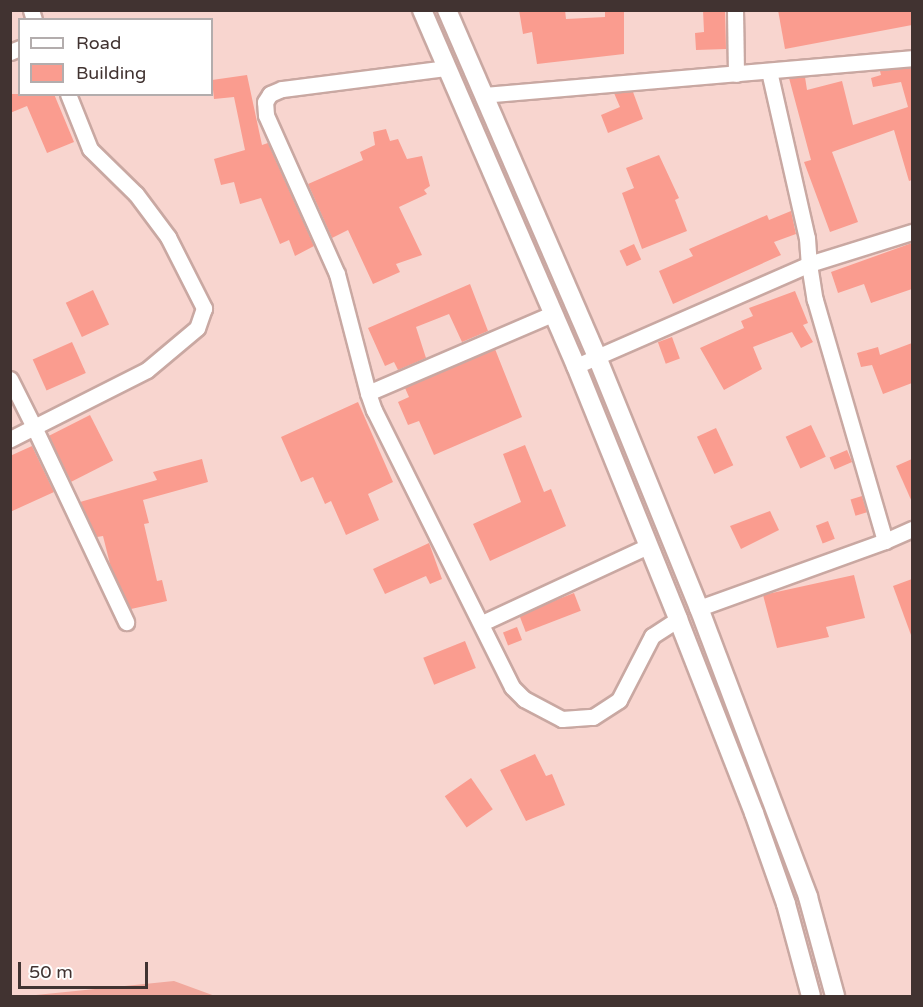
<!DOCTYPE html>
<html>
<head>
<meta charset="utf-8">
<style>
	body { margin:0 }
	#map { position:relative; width:923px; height:1007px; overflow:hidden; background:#f8d5cf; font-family:"Varela Round",sans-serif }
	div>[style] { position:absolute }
	.green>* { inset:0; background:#f1a89d }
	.building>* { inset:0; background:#fa9c8f; transform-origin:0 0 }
	.roads { filter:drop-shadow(2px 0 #c9a8a2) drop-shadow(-2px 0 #c9a8a2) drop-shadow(0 2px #c9a8a2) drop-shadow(0 -2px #c9a8a2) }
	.minor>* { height:15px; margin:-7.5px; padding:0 7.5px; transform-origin:7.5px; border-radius:7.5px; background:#fff }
	.tertiary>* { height:18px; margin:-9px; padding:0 9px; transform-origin:9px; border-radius:9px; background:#fff }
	span { translate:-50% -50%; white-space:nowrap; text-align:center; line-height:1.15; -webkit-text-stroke:4.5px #fff; paint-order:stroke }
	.frame { position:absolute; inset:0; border:12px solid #413331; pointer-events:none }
	.legend { position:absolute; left:18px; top:18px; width:195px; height:78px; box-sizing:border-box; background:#fff; border:2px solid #b3adad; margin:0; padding:8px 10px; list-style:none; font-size:18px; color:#413331 }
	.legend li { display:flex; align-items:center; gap:12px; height:30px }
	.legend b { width:30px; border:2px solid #b3adad }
	.scale { position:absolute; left:18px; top:962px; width:130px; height:27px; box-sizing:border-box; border:3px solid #413331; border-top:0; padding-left:8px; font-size:18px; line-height:21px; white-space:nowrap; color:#413331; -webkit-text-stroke:4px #fff; paint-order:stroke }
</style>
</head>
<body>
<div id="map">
	<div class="green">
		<div style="clip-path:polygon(174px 981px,215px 996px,26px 996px)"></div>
	</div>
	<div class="building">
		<div style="clip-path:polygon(519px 10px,565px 10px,566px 19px,605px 17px,605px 10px,624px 10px,624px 54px,537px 64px,532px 32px,523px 34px)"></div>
		<div style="clip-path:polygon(703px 10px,725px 10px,726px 49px,696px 50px,695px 33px,704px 32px)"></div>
		<div style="clip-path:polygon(778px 10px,912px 10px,912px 25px,785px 49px)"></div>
		<div style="clip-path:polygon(912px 68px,912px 180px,909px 181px,894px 130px,832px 152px,858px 222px,830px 232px,804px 162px,811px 160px,789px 78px,805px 77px,807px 90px,842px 81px,853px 125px,908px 107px,901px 82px,873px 87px,871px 78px,881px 75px,880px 71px)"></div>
		<div style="clip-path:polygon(247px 75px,262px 145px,268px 143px,314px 246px,295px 256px,289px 240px,280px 244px,261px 198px,240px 204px,234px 182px,221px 185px,214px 159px,245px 150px,234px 97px,214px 99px,212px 80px)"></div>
		<div style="clip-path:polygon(633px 92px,643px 119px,608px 133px,601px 115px,620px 107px,614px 93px)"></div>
		<div style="clip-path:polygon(10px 94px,54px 94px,74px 142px,47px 153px,27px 106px,10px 113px)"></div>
		<div style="clip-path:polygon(386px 129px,390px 141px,398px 139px,407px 159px,422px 156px,430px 186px,424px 190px,427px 194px,399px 207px,422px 255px,396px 264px,400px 272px,373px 284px,348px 230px,332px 238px,308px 184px,363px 160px,360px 152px,375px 145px,373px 132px)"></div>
		<div style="clip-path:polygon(659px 155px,679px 198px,675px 200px,687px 231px,642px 249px,622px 193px,634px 188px,626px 168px)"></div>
		<div style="clip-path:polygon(791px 211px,796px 234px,774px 242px,781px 255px,673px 304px,659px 271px,693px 256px,689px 249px,767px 215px,769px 220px)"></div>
		<div style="clip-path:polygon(912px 243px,912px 289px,871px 303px,864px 284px,838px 293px,831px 272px)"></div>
		<div style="left:634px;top:244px;width:17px;height:16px;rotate:65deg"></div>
		<div style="clip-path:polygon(470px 284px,488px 331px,462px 342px,449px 314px,416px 327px,426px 358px,398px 370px,394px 362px,385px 366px,368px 328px)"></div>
		<div style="left:93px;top:290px;width:38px;height:30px;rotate:65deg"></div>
		<div style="clip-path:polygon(795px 291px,808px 323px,803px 325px,813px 342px,801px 348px,792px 332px,753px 347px,762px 369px,724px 390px,700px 348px,744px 328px,741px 321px,753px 316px,749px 308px)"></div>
		<div style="left:672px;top:337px;width:23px;height:15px;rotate:70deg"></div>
		<div style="left:72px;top:342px;width:34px;height:43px;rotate:66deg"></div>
		<div style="clip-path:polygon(912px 343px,912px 383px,883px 394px,872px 365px,861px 367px,857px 353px,878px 347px,880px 355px)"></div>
		<div style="clip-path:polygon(495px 349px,522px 417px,434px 455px,419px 421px,408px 425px,398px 402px,409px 397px,405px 388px)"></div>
		<div style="clip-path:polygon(358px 402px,393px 482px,368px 494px,379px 520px,346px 535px,331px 501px,325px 504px,313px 477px,301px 482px,281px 437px)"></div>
		<div style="left:90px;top:415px;width:51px;height:47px;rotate:63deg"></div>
		<div style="left:811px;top:425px;width:35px;height:28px;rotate:65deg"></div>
		<div style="left:716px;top:428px;width:41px;height:21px;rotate:65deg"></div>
		<div style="clip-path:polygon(525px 445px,544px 492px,551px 489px,566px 526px,490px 561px,473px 524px,521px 502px,503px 454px)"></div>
		<div style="clip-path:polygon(32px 446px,54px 492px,10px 512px,10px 456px)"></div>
		<div style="left:847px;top:450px;width:13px;height:19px;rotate:67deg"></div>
		<div style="clip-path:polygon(202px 459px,208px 482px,143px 500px,149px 523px,144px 524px,157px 581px,162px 580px,167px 601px,131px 609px,111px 568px,103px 536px,97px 537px,80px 502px,157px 480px,153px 472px)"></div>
		<div style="clip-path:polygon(912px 459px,912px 502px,896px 466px)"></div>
		<div style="left:862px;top:496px;width:17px;height:12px;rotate:73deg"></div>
		<div style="clip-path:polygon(770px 511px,779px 530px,741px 549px,730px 526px)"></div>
		<div style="left:828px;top:521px;width:19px;height:13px;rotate:69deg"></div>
		<div style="clip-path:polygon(429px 543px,442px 579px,430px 584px,426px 576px,385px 594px,373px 569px)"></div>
		<div style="clip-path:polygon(854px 575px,865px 618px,826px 627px,829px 637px,777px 648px,763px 595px)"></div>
		<div style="clip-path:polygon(912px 579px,912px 635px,911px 635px,893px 586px)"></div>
		<div style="left:574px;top:593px;width:19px;height:59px;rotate:69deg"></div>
		<div style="left:517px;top:627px;width:14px;height:15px;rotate:69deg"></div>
		<div style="left:465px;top:641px;width:29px;height:45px;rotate:68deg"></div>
		<div style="clip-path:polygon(535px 754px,546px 776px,552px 774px,565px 805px,526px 821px,500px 770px)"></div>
		<div style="left:471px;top:778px;width:38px;height:32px;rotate:55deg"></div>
	</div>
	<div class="roads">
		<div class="minor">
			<div style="left:31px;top:10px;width:10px;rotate:73deg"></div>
			<div style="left:735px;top:10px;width:64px;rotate:89.1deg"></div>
			<div style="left:10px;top:52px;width:11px;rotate:-22deg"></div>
			<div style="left:769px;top:71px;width:171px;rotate:77.2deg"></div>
			<div style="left:807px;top:238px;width:26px;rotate:86deg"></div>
			<div style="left:809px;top:264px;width:108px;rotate:-17.3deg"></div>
			<div style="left:68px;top:94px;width:59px;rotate:68.2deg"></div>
			<div style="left:90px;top:149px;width:64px;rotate:44.4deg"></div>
			<div style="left:136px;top:194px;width:54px;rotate:53.3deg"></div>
			<div style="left:168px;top:237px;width:80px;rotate:63.1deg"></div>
			<div style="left:204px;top:308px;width:21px;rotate:109deg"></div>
			<div style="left:197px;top:328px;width:65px;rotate:140deg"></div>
			<div style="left:147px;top:370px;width:127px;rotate:153.2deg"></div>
			<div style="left:34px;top:427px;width:216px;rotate:64.7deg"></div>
			<div style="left:483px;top:95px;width:431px;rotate:-4.9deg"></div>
			<div style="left:552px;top:314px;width:200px;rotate:156.8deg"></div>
			<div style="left:368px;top:393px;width:18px;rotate:71deg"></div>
			<div style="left:374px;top:410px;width:309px;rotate:63.5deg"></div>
			<div style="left:512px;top:687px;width:17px;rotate:45deg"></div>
			<div style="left:524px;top:699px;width:43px;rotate:27.8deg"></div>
			<div style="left:562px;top:719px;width:31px;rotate:-4deg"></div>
			<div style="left:593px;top:717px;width:31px;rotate:-33deg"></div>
			<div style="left:619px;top:700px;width:72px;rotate:-62.7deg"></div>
			<div style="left:652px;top:636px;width:31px;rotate:-33deg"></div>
			<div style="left:576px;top:366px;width:254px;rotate:-23.6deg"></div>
			<div style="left:809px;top:264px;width:36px;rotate:81deg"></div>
			<div style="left:815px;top:300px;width:251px;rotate:73.8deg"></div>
			<div style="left:885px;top:541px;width:198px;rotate:160.2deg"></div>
			<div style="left:10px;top:379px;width:54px;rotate:63.4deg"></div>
			<div style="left:34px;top:427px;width:27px;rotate:153deg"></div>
			<div style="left:368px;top:393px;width:123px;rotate:-104.6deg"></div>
			<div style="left:337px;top:274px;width:174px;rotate:-114.1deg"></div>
			<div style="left:266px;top:115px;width:13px;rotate:-94deg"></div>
			<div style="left:265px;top:102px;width:9px;rotate:-58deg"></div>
			<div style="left:270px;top:94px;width:13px;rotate:-23deg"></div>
			<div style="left:282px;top:89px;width:165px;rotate:-7.3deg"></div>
			<div style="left:885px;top:541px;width:30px;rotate:-24deg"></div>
			<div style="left:482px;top:623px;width:183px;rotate:-24.9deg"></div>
		</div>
		<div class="tertiary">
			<div style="left:422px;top:10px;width:388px;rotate:66.6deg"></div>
			<div style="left:576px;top:366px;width:273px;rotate:68deg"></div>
			<div style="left:678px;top:619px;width:208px;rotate:68.6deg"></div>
			<div style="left:754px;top:813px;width:96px;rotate:70.6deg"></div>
			<div style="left:786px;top:904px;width:95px;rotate:74.8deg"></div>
			<div style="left:447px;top:10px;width:378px;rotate:66.6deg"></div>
			<div style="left:597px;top:357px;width:271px;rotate:67.9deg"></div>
			<div style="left:699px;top:608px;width:309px;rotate:69.3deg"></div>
			<div style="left:808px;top:897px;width:103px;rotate:74.7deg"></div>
		</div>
	</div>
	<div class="frame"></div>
	<ul class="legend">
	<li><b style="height:8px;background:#fff"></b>Road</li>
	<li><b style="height:16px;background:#fa9c8f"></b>Building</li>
	</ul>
	<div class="scale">50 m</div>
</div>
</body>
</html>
